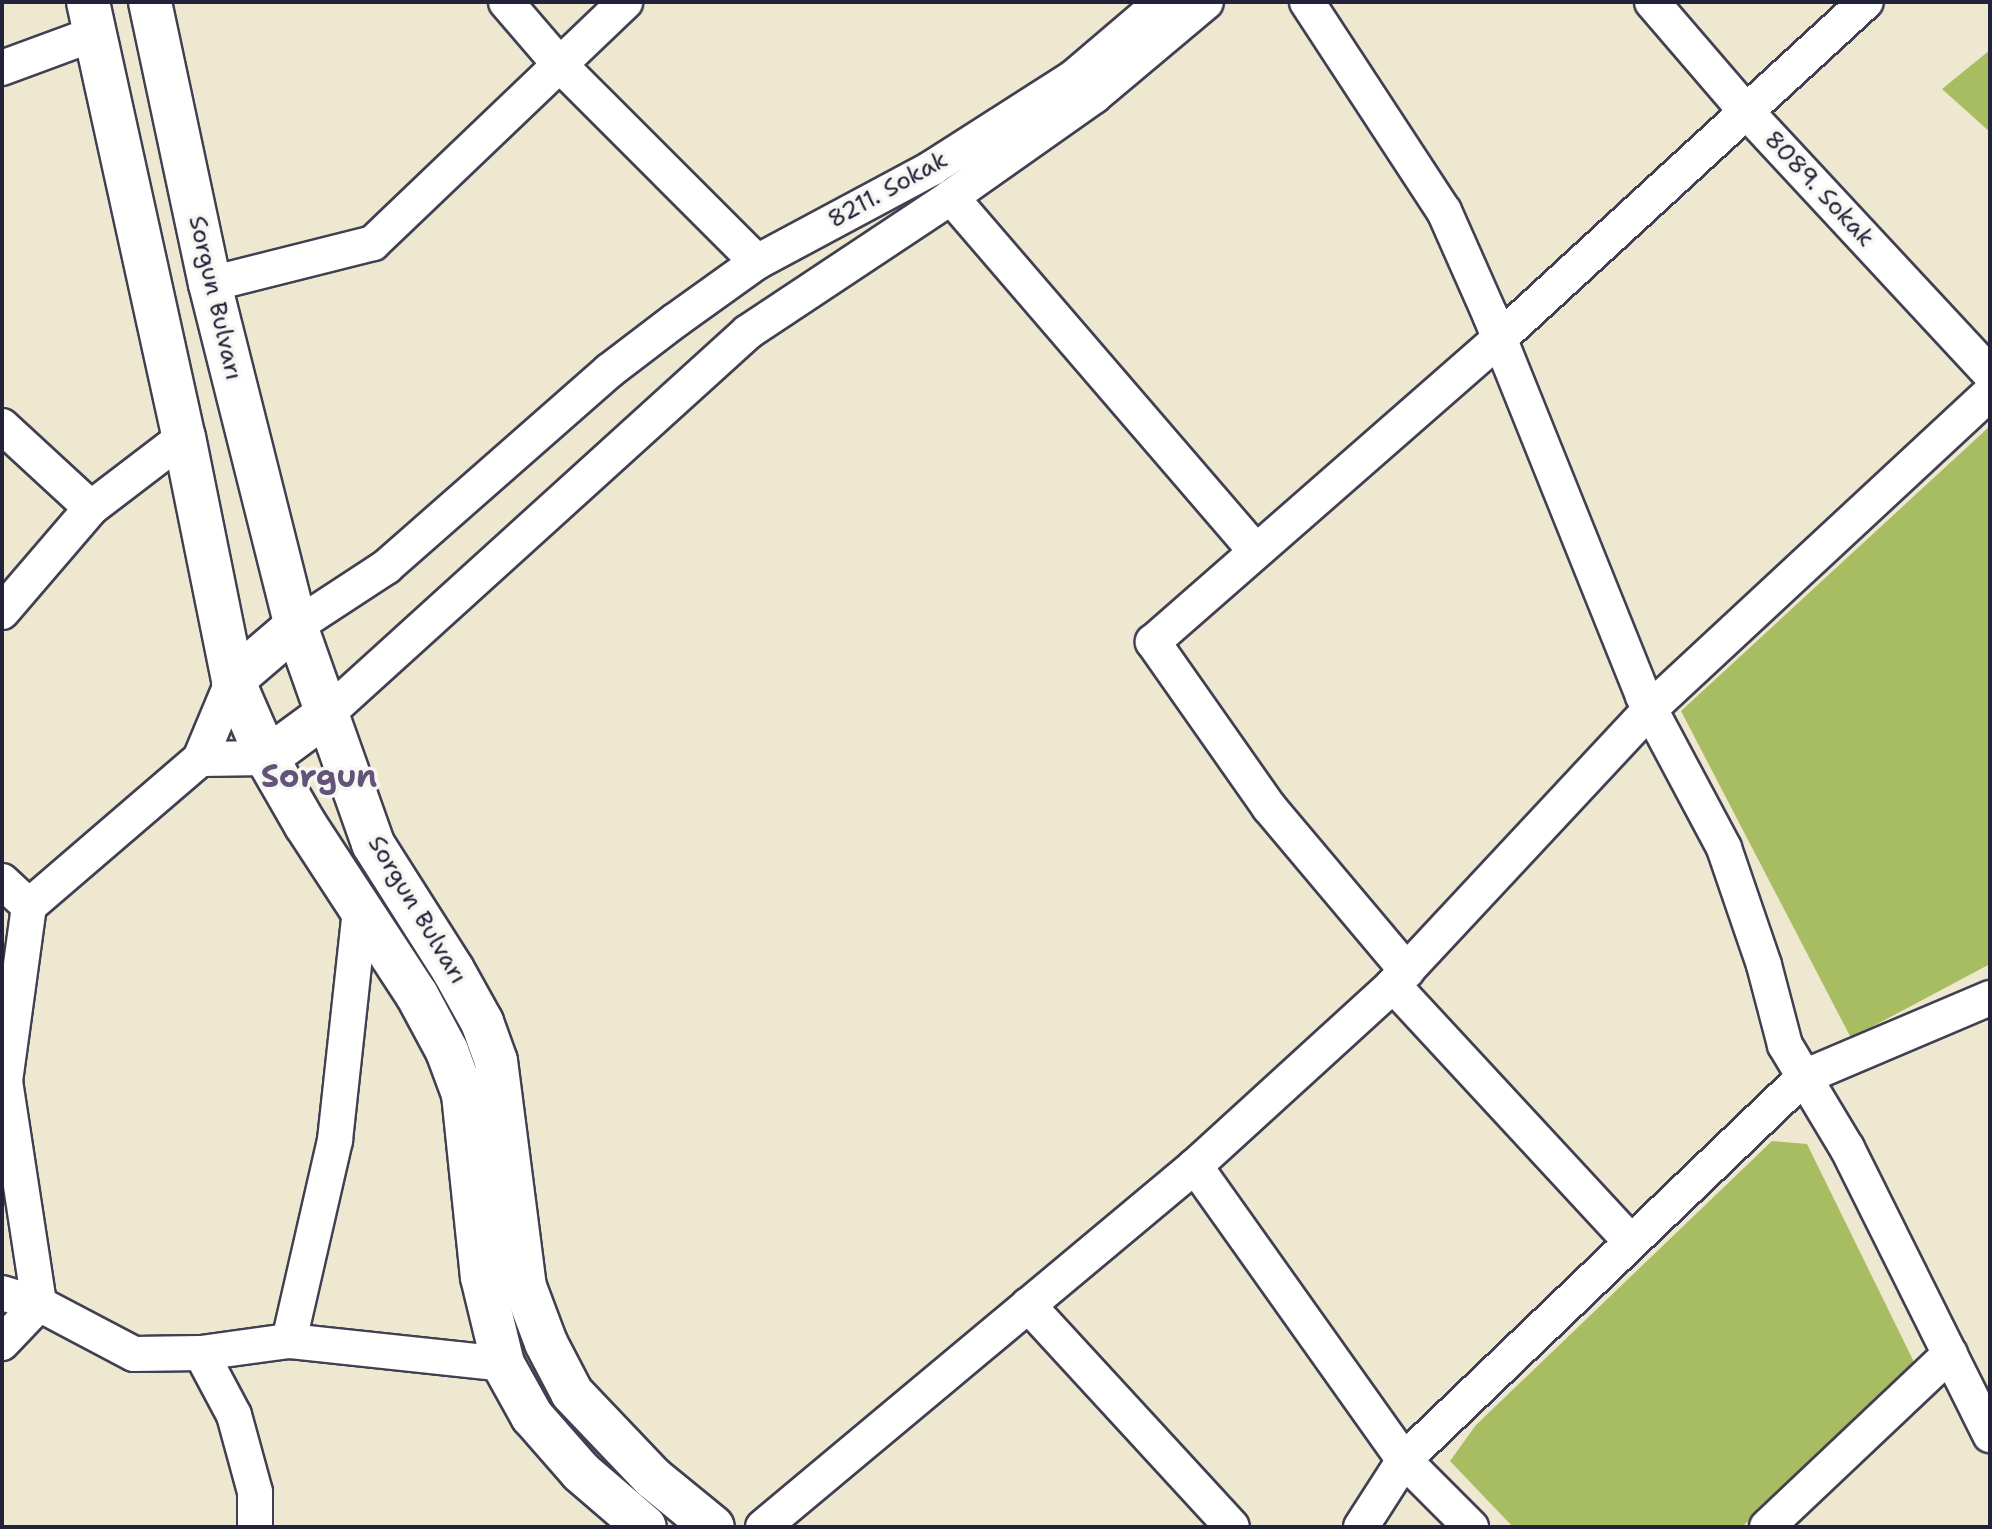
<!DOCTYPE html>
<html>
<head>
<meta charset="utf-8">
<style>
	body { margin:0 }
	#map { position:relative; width:1992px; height:1529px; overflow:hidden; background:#eee8d1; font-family:"Shantell Sans",sans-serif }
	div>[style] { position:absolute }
	.green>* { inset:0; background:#a8bd62 }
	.roads { filter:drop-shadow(2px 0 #414052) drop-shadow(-2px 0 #414052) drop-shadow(0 2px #414052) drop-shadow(0 -2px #414052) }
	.minor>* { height:34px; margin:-17px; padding:0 17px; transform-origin:17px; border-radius:17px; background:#fff }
	.major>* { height:42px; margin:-21px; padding:0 21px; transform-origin:21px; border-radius:21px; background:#fff }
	span { translate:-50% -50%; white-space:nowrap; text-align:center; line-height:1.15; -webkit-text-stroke:7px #f6f6f2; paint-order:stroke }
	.street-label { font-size:24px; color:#22223b }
	.district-label { font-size:32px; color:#635379; font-weight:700 }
	.frame { position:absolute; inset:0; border:4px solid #22223b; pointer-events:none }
</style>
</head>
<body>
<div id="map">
	<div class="green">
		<div style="clip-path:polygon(1990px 50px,1990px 132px,1942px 89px)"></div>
		<div style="clip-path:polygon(1990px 426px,1990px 964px,1851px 1038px,1681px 711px)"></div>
		<div style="clip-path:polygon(1772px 1141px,1807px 1144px,1914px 1362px,1742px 1527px,1513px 1527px,1450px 1461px,1476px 1425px)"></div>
	</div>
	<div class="roads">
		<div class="minor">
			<div style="left:506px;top:2px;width:84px;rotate:49.3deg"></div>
			<div style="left:561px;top:66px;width:277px;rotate:45deg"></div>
			<div style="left:1307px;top:2px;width:250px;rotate:56.8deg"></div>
			<div style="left:1444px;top:211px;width:114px;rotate:66.1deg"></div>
			<div style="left:1490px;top:315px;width:411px;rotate:68.1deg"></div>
			<div style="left:1643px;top:696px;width:172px;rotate:61.9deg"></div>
			<div style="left:1724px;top:848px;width:124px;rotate:71.1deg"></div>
			<div style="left:1764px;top:965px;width:83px;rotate:75.3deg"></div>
			<div style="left:1785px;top:1045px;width:120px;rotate:59deg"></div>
			<div style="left:1847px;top:1148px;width:321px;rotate:63.5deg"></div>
			<div style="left:1652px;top:2px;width:143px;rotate:49.3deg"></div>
			<div style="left:1745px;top:110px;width:360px;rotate:47.1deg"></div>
			<div style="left:2px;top:68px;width:98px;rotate:-20.3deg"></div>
			<div style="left:951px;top:197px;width:467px;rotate:49.3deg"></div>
			<div style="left:210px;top:284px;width:168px;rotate:-14.1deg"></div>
			<div style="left:373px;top:243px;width:349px;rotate:-43.7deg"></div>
			<div style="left:2px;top:426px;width:121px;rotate:42.7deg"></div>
			<div style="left:2px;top:612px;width:137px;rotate:-49.4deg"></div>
			<div style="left:91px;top:508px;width:117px;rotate:-37.4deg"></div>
			<div style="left:296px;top:626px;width:108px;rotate:-33.2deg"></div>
			<div style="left:386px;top:567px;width:297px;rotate:-41.3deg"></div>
			<div style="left:609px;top:371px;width:84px;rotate:-37.3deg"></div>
			<div style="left:676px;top:320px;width:100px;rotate:-35.6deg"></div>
			<div style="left:757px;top:262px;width:199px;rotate:-28.2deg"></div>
			<div style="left:932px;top:168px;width:167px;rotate:-32.6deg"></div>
			<div style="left:1073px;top:78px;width:117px;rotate:-40.5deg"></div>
			<div style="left:233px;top:680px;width:86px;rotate:112.7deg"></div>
			<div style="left:200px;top:759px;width:225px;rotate:139.3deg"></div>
			<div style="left:29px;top:906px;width:177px;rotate:97.8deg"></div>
			<div style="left:5px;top:1081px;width:226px;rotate:81.3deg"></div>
			<div style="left:39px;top:1304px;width:107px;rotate:27.8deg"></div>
			<div style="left:134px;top:1354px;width:67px;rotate:-0.9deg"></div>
			<div style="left:201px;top:1353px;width:89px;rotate:-7.8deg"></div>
			<div style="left:289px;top:1341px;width:206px;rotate:-77.1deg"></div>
			<div style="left:335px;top:1140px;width:232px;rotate:-83.8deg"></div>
			<div style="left:327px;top:714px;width:568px;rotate:-42.22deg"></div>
			<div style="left:748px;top:332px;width:244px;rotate:-33.6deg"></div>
			<div style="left:951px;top:197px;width:175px;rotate:-35.2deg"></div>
			<div style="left:1094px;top:96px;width:146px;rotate:-40deg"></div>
			<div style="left:200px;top:759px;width:67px;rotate:-0.9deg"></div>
			<div style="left:2px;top:881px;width:37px;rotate:43deg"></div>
			<div style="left:1407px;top:971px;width:214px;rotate:-130.1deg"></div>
			<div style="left:1269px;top:807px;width:202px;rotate:-125.1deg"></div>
			<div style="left:1153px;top:642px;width:461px;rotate:-41.2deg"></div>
			<div style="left:1500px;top:338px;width:497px;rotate:-42.6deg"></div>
			<div style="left:1393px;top:985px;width:350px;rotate:47.2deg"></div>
			<div style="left:1195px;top:1166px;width:361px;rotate:54.6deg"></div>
			<div style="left:1404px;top:1460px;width:95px;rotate:45deg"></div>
			<div style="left:2px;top:1293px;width:39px;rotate:17deg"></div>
			<div style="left:39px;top:1304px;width:54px;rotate:133.5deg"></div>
			<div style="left:1028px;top:1305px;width:301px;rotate:47.4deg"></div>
			<div style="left:289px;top:1341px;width:215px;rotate:6.1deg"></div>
			<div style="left:201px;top:1353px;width:70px;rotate:62deg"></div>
			<div style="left:234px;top:1415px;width:80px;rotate:74.7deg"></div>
			<div style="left:255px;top:1492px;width:35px;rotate:90deg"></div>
			<div style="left:763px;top:1527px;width:563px;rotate:-39.88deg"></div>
			<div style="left:1195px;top:1166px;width:268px;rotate:-42.4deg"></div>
			<div style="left:1393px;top:985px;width:377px;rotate:-47deg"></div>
			<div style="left:1650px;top:709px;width:464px;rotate:-42.9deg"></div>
			<div style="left:1361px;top:1527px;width:80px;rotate:-57.3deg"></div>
			<div style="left:1404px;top:1460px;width:554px;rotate:-43.76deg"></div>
			<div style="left:1804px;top:1077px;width:202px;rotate:-23deg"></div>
			<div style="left:1767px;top:1527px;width:252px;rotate:-43.4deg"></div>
		</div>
		<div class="major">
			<div style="left:88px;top:2px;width:445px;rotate:77.6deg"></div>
			<div style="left:184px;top:437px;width:248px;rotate:78.6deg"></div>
			<div style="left:233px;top:680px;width:85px;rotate:66.4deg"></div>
			<div style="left:267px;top:758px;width:76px;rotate:60.1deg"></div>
			<div style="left:305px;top:824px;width:204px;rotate:56.8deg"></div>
			<div style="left:417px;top:995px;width:64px;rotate:61.8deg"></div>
			<div style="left:447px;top:1051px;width:46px;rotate:69.6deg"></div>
			<div style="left:463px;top:1094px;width:184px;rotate:84.1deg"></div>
			<div style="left:482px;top:1277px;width:89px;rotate:76.4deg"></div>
			<div style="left:503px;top:1364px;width:60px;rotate:60.9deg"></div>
			<div style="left:532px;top:1416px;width:74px;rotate:48.8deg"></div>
			<div style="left:581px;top:1472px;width:84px;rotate:40.7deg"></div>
			<div style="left:150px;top:2px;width:288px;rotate:78deg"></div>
			<div style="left:210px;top:284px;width:353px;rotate:75.9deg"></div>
			<div style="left:296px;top:626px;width:231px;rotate:70.5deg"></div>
			<div style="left:373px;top:844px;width:149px;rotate:57.6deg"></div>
			<div style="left:453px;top:970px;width:60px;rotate:60.9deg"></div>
			<div style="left:482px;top:1022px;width:41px;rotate:70.3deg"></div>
			<div style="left:496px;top:1061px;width:228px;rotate:82.7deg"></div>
			<div style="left:525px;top:1287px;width:60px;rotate:69.4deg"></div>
			<div style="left:546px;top:1343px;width:56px;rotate:62.5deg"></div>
			<div style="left:572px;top:1393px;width:117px;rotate:46.4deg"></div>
			<div style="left:653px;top:1478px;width:77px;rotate:39.2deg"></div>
			<div style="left:233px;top:680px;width:83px;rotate:-40.6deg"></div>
			<div style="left:267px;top:758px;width:74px;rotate:-36.3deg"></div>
		</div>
	</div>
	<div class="street-label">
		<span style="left:1819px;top:189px;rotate:47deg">8089. Sokak</span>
		<span style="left:888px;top:190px;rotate:-29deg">8211. Sokak</span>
		<span style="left:215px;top:298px;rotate:77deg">Sorgun Bulvarı</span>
		<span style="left:417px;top:910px;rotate:59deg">Sorgun Bulvarı</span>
	</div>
	<div class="district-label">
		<span style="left:319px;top:776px">Sorgun</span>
	</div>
	<div class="frame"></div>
</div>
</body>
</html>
